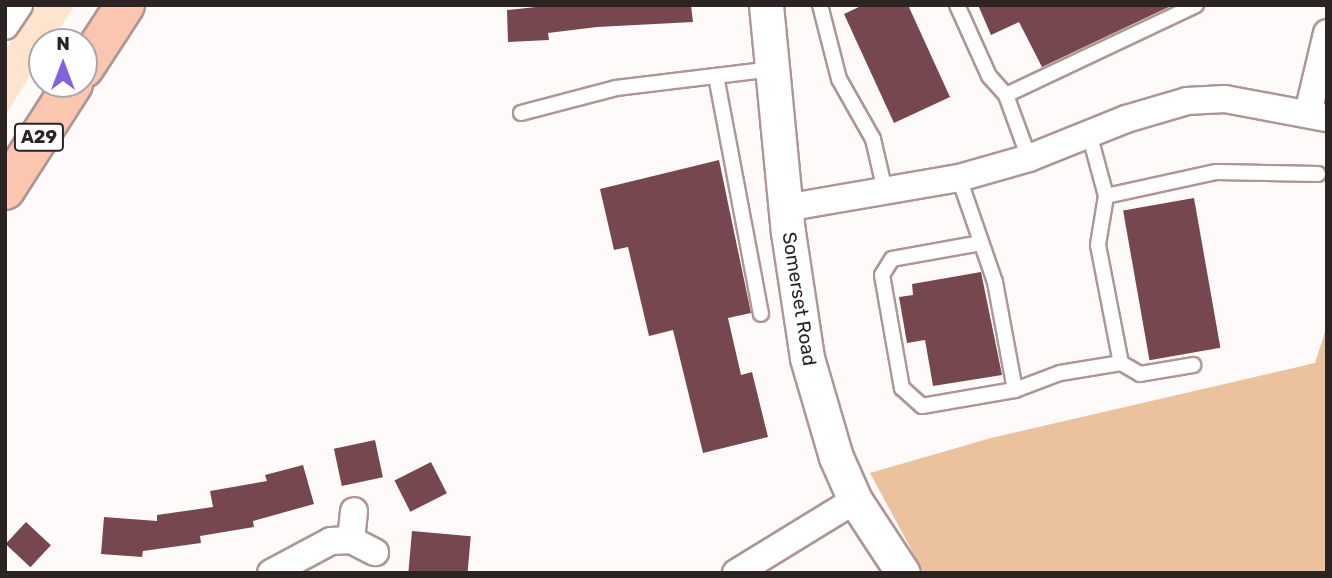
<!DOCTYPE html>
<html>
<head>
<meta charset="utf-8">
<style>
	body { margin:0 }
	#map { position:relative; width:1332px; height:578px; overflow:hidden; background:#fefaf9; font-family:Rubik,sans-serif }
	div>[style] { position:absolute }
	.green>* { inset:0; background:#fee4cd }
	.forest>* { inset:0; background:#ebc29d }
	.building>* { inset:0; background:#774750; transform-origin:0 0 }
	.roads { filter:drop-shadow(2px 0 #ac9794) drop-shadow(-2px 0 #ac9794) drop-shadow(0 2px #ac9794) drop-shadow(0 -2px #ac9794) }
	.service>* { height:14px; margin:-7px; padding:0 7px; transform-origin:7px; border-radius:7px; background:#fff }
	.minor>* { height:26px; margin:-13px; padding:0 13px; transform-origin:13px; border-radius:13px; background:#fff }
	.tertiary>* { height:33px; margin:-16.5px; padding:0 16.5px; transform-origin:16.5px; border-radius:16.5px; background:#fff }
	.trunk>* { height:38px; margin:-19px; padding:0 19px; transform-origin:19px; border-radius:19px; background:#fac6b0 }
	span { translate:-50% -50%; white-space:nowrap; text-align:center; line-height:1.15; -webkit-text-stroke:7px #fff; paint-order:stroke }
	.shield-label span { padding:2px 5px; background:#fff; border:2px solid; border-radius:5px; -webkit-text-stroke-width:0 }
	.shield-label { font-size:18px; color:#2c2423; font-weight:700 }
	.street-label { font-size:19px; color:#2c2423 }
	.frame { position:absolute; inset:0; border:7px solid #2c2423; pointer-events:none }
	.north { position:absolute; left:28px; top:28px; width:70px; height:70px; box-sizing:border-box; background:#fff; border:2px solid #aba7a7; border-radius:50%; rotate:0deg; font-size:19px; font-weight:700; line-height:28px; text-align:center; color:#2c2423 }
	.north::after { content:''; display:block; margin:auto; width:24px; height:32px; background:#8162dd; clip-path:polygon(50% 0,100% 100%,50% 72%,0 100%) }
</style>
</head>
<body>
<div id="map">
	<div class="green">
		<div style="clip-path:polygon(37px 5px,75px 5px,51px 42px,42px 42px,42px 56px,5px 116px,5px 50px)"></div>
	</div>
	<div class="forest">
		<div style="clip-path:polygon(1327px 326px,1327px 573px,924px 573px,870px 473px,991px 438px,1315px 363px)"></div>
	</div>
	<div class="building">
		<div style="clip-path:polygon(555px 5px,691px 5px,693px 22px,597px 27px,548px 33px,549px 40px,508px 42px,507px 10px)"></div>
		<div style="clip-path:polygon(863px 5px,908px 5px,950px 97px,894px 123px,844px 14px)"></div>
		<div style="clip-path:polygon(978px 5px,1173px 5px,1042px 67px,1019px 22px,991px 35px)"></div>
		<div style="clip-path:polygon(719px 160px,751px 313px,728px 318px,741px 375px,752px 372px,768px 437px,703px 453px,673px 330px,649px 336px,628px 247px,614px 250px,600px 189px)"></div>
		<div style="left:1194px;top:198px;width:152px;height:72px;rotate:80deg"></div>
		<div style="clip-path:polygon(981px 272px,1002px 375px,933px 386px,925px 340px,907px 343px,899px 297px,913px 295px,912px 284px)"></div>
		<div style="left:375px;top:440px;width:38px;height:42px;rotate:78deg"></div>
		<div style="left:431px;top:462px;width:35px;height:41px;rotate:63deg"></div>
		<div style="clip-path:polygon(303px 465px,314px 504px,253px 521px,254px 527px,200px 536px,201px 543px,143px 551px,142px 557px,101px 554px,104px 517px,157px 521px,157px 515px,213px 507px,210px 491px,267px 481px,265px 475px)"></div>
		<div style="left:26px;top:522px;width:34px;height:30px;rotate:43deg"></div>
		<div style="left:412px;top:531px;width:59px;height:42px;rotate:5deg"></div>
	</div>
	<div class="roads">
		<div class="service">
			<div style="left:820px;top:5px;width:76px;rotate:75.6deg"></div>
			<div style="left:839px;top:79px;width:69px;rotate:60.5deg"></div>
			<div style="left:873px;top:139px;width:53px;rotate:77deg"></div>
			<div style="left:957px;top:5px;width:78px;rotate:65.7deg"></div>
			<div style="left:989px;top:76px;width:25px;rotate:48deg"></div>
			<div style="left:716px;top:76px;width:242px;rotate:79.3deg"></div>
			<div style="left:521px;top:113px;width:98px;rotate:-14.7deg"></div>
			<div style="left:616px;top:88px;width:158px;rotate:-6.9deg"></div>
			<div style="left:1089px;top:133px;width:65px;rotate:74.9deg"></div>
			<div style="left:1106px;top:196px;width:50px;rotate:99.3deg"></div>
			<div style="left:1098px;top:245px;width:120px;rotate:79deg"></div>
			<div style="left:1121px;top:363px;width:22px;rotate:30deg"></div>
			<div style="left:1140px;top:374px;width:54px;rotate:-9.6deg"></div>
			<div style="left:1029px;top:158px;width:67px;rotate:-110.1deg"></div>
			<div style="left:1006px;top:95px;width:210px;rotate:-25.3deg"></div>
			<div style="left:959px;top:178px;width:110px;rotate:70.9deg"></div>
			<div style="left:995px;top:282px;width:110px;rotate:79.5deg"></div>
			<div style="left:1106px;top:196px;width:113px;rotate:-12.3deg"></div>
			<div style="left:1216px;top:172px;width:102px;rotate:1.1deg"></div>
			<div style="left:981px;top:243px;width:90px;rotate:169.8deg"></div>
			<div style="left:892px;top:259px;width:19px;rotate:122deg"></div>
			<div style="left:882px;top:275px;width:115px;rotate:80deg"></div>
			<div style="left:902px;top:388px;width:27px;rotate:42deg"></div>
			<div style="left:922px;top:406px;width:94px;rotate:-9.8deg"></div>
			<div style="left:1015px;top:390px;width:48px;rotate:-20.7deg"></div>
			<div style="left:1060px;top:373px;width:62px;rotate:-9.3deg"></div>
		</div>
		<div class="minor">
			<div style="left:5px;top:26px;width:25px;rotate:-56deg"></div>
			<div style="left:1308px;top:113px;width:82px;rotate:-76.6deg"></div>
			<div style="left:785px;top:208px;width:177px;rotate:-9.8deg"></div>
			<div style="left:959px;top:178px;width:73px;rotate:-15.9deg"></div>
			<div style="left:1029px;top:158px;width:105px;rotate:-21.9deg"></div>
			<div style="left:1126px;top:119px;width:64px;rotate:-16.4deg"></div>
			<div style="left:1187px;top:101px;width:38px;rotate:-3deg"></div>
			<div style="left:1225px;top:99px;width:104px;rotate:10.6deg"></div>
			<div style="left:351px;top:540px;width:29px;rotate:-84deg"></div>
			<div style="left:271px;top:573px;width:68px;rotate:-28.1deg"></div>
			<div style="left:331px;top:541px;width:20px;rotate:-3deg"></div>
			<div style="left:351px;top:540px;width:27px;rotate:27deg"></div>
			<div style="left:736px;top:573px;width:140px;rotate:-31.5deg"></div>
		</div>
		<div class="tertiary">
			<div style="left:766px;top:5px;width:228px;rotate:84.5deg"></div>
			<div style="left:788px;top:232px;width:127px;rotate:81.4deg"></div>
			<div style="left:807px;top:358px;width:103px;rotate:73.7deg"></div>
			<div style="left:836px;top:457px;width:47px;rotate:66.2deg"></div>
			<div style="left:855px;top:500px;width:87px;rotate:56.7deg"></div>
		</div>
		<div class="trunk">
			<div style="left:84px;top:68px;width:75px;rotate:-56.9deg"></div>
			<div style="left:5px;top:190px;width:126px;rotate:-57.3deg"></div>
		</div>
	</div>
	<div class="shield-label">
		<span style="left:39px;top:137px">A29</span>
	</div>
	<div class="street-label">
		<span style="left:799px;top:299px;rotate:81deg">Somerset Road</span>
	</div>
	<div class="frame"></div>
	<div class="north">N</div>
</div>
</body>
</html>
